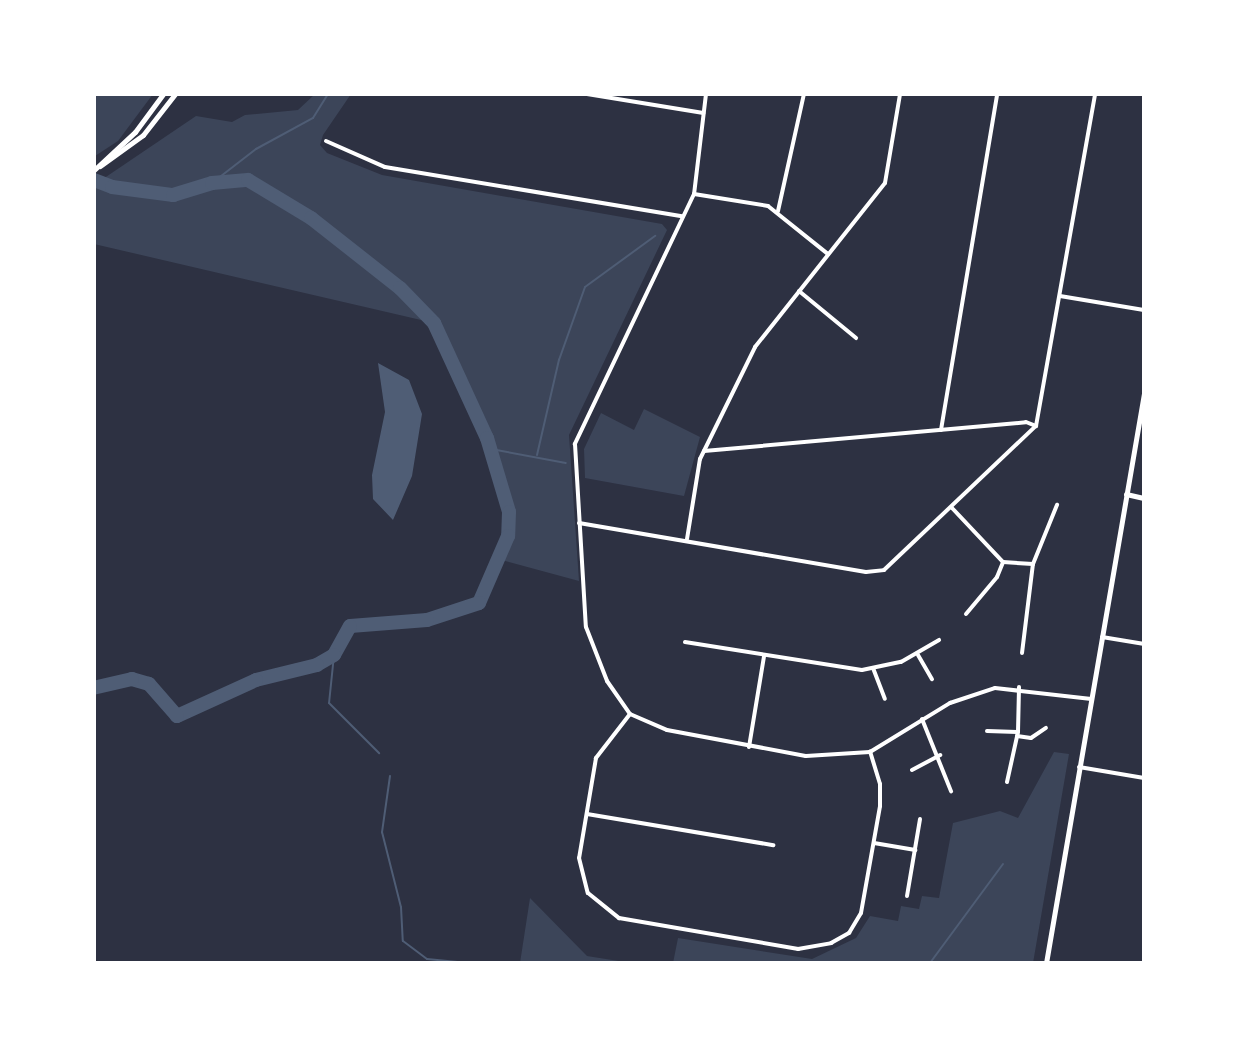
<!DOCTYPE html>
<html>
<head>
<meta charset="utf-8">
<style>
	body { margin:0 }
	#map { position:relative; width:1238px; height:1057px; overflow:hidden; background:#2d3142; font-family:"IBM Plex Serif",serif }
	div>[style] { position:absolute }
	.green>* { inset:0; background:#3c4559 }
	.water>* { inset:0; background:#4f5d75 }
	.stream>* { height:2px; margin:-1px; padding:0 1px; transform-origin:1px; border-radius:1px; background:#4f5d75 }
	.river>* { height:14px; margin:-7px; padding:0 7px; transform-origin:7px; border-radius:7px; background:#4f5d75 }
	.minor>* { height:4px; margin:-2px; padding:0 2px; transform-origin:2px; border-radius:2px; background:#fff }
	.tertiary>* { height:5px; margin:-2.5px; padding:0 2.5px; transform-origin:2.5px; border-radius:2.5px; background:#fff }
	.secondary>* { height:5px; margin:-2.5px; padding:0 2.5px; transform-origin:2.5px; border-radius:2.5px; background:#fff }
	span { translate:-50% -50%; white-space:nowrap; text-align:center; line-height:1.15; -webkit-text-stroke:6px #fff; paint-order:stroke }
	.frame { position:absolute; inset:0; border:96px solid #fff; pointer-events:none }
</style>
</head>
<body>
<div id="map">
	<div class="green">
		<div style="clip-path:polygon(94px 94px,153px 94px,118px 141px,95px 156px)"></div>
		<div style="clip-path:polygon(315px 94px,351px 94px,323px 135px,320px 145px,327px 153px,382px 175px,662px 224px,667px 230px,569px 435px,579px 581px,498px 559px,508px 535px,504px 486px,434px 323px,94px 244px,94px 185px,196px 116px,232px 122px,245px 115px,298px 110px)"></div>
		<div style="clip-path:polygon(644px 409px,700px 437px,684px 496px,585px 478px,584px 449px,601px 413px,634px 430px)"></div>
		<div style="clip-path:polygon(1054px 752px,1069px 754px,1033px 963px,673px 963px,678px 938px,812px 959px,856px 938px,870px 916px,898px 921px,901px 906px,919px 909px,922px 896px,939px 898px,953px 823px,1000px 811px,1018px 818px)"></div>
		<div style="clip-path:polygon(530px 898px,587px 956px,631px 963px,520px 963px)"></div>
	</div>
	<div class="water">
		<div style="clip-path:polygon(378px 363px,409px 380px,422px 414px,412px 476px,393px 520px,373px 499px,372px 475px,385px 412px)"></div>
	</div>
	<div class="stream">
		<div style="left:212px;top:183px;width:56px;rotate:-37.7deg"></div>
		<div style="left:256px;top:149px;width:65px;rotate:-28.5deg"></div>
		<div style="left:313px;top:118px;width:28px;rotate:-58deg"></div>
		<div style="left:491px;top:449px;width:76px;rotate:10.6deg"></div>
		<div style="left:537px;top:455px;width:98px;rotate:-77deg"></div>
		<div style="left:559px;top:360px;width:77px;rotate:-70.4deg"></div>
		<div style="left:585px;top:287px;width:87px;rotate:-36.1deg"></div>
		<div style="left:334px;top:655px;width:48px;rotate:95.9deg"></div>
		<div style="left:329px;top:703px;width:71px;rotate:45deg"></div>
		<div style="left:390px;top:776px;width:57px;rotate:98.1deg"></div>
		<div style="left:382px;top:832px;width:77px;rotate:75.8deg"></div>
		<div style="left:401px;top:907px;width:34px;rotate:87deg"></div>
		<div style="left:403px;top:941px;width:30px;rotate:37deg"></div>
		<div style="left:427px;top:959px;width:41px;rotate:5.6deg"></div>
		<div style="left:930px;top:963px;width:123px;rotate:-53.6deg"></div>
	</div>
	<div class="river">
		<div style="left:94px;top:180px;width:19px;rotate:21deg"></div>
		<div style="left:112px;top:187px;width:62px;rotate:7.5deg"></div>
		<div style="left:173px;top:195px;width:41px;rotate:-17.1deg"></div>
		<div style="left:212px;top:183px;width:36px;rotate:-5deg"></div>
		<div style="left:248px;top:180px;width:74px;rotate:31.1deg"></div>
		<div style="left:311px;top:218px;width:113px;rotate:38.2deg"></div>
		<div style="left:400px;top:288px;width:49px;rotate:45.8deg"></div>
		<div style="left:434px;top:323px;width:127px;rotate:65.3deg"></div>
		<div style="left:487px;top:438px;width:77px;rotate:73.4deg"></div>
		<div style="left:509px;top:512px;width:24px;rotate:92deg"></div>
		<div style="left:508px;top:536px;width:73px;rotate:113.4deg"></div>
		<div style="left:479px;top:603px;width:55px;rotate:161.9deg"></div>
		<div style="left:427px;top:620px;width:77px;rotate:175.5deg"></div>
		<div style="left:350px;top:626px;width:33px;rotate:119deg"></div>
		<div style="left:334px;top:655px;width:20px;rotate:150deg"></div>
		<div style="left:317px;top:665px;width:63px;rotate:166.2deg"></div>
		<div style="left:256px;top:680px;width:87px;rotate:155.5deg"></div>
		<div style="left:177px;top:716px;width:43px;rotate:-131.2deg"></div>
		<div style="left:149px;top:684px;width:18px;rotate:-164deg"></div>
		<div style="left:132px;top:679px;width:39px;rotate:167deg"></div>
	</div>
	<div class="minor">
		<div style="left:587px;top:94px;width:118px;rotate:9.3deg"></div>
		<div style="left:706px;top:94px;width:101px;rotate:96.8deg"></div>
		<div style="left:694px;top:194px;width:277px;rotate:115.5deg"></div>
		<div style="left:575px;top:444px;width:183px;rotate:86.6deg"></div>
		<div style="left:586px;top:627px;width:58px;rotate:68.7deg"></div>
		<div style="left:607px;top:681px;width:40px;rotate:55.1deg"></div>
		<div style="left:630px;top:714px;width:40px;rotate:23.4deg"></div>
		<div style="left:667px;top:730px;width:141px;rotate:10.6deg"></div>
		<div style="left:806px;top:756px;width:64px;rotate:-3.6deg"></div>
		<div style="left:870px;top:752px;width:94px;rotate:-31.5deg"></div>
		<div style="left:950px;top:703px;width:47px;rotate:-18.4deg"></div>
		<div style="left:995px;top:688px;width:97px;rotate:6.5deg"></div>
		<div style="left:326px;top:141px;width:64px;rotate:23.8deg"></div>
		<div style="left:385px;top:167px;width:301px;rotate:9.4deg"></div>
		<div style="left:694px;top:194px;width:75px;rotate:9.2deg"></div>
		<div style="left:768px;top:206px;width:77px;rotate:38.7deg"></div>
		<div style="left:778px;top:211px;width:120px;rotate:-77.5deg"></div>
		<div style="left:799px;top:291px;width:74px;rotate:39.5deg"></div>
		<div style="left:1060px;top:296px;width:85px;rotate:9.5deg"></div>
		<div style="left:941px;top:430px;width:341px;rotate:-80.5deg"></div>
		<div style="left:704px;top:451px;width:323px;rotate:-5.1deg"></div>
		<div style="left:1026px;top:422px;width:11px;rotate:22deg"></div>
		<div style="left:952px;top:508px;width:74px;rotate:46.6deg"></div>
		<div style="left:579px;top:523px;width:291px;rotate:9.7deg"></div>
		<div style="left:866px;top:572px;width:18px;rotate:-6deg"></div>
		<div style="left:884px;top:570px;width:209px;rotate:-43.5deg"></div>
		<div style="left:1036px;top:426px;width:337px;rotate:-79.9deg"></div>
		<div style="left:687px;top:539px;width:81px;rotate:-80.8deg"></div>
		<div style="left:700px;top:459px;width:125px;rotate:-63.8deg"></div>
		<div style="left:755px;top:347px;width:209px;rotate:-51.6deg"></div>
		<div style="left:885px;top:183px;width:90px;rotate:-80.4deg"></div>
		<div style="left:1003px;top:562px;width:30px;rotate:4deg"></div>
		<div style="left:1033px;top:564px;width:64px;rotate:-67.9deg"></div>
		<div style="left:966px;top:614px;width:48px;rotate:-50deg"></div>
		<div style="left:997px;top:577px;width:16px;rotate:-68deg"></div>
		<div style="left:1102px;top:637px;width:43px;rotate:9.5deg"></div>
		<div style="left:685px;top:642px;width:179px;rotate:9deg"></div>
		<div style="left:862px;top:670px;width:40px;rotate:-12deg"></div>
		<div style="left:901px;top:662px;width:44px;rotate:-30.1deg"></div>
		<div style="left:1022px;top:653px;width:90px;rotate:-83deg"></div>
		<div style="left:918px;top:655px;width:28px;rotate:60deg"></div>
		<div style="left:873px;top:668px;width:33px;rotate:69deg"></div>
		<div style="left:630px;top:714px;width:56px;rotate:127.7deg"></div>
		<div style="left:596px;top:758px;width:101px;rotate:99.6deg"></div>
		<div style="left:579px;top:858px;width:36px;rotate:76deg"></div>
		<div style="left:588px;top:893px;width:40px;rotate:39deg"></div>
		<div style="left:619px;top:918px;width:182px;rotate:9.8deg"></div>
		<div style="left:798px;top:949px;width:34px;rotate:-10deg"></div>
		<div style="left:831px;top:943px;width:21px;rotate:-29deg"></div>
		<div style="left:849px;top:933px;width:23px;rotate:-59deg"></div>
		<div style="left:861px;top:913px;width:109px;rotate:-79.9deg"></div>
		<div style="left:880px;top:806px;width:22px;rotate:-90deg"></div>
		<div style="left:880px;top:784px;width:34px;rotate:-107deg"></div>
		<div style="left:922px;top:719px;width:78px;rotate:68.1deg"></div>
		<div style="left:987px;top:731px;width:30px;rotate:2deg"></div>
		<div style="left:1017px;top:736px;width:14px;rotate:8deg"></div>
		<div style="left:1031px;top:738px;width:18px;rotate:-34deg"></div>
		<div style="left:749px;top:747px;width:92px;rotate:-80.6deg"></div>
		<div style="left:1079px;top:767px;width:66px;rotate:9.6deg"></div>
		<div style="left:912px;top:770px;width:32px;rotate:-28deg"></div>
		<div style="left:1007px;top:782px;width:51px;rotate:-77.6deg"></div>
		<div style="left:1018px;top:732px;width:45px;rotate:-88.7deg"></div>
		<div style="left:587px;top:814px;width:189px;rotate:9.5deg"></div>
		<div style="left:874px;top:843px;width:42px;rotate:9.7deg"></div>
		<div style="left:907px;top:896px;width:78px;rotate:-80.4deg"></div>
	</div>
	<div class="tertiary">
		<div style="left:1126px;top:494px;width:18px;rotate:13deg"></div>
		<div style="left:1046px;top:963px;width:578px;rotate:-80.24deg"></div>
	</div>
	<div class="secondary">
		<div style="left:100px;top:166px;width:53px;rotate:-35.8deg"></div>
		<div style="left:143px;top:135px;width:52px;rotate:-52deg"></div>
		<div style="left:94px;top:170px;width:56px;rotate:-42.8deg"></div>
		<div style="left:135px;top:132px;width:47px;rotate:-53.6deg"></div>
	</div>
	<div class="frame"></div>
</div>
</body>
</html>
